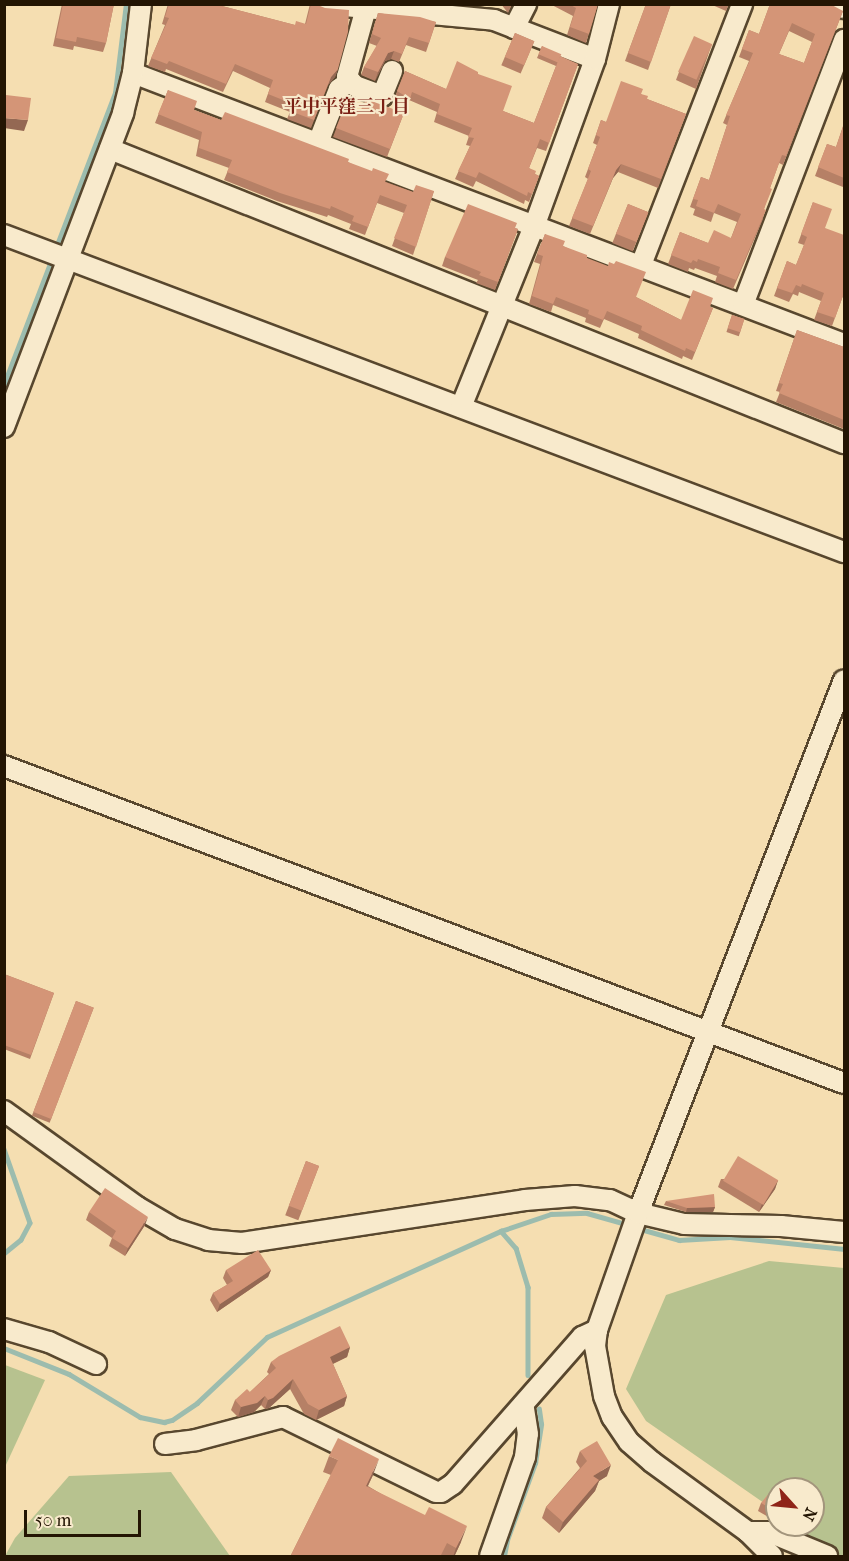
<!DOCTYPE html>
<html>
<head>
<meta charset="utf-8">
<style>
	body { margin:0 }
	#map { position:relative; width:849px; height:1561px; overflow:hidden; background:#f5deb1; font-family:"IM FELL French Canon","Noto Serif JP",serif }
	div>[style] { position:absolute }
	.green>* { inset:0; background:#b7c28f }
	.stream>* { height:4.5px; margin:-2.25px; padding:0 2.25px; transform-origin:2.25px; border-radius:2.25px; background:#9cbcae }
	.roads { filter:drop-shadow(2px 0 #58472e) drop-shadow(-2px 0 #58472e) drop-shadow(0 2px #58472e) drop-shadow(0 -2px #58472e) }
	.street>* { height:20px; margin:-10px; padding:0 10px; transform-origin:10px; border-radius:10px; background:#f8eacc }
	.wall>* { inset:0; background:#b68066; transform-origin:0 0 }
	.shaded-wall>* { inset:0; background:#946853 }
	.building>* { inset:0; background:#d49577; transform-origin:0 0 }
	span { translate:-50% -50%; white-space:nowrap; text-align:center; line-height:1.15; -webkit-text-stroke:4.5px #f8eacc; paint-order:stroke }
	.neighbourhood-label { font-size:18px; color:#7a1f14; font-weight:700 }
	.frame { position:absolute; inset:0; border:6px solid #231503; pointer-events:none }
	.north { position:absolute; left:765px; top:1477px; width:60px; height:60px; box-sizing:border-box; background:#f8eacc; border:2px solid #a3957c; border-radius:50%; rotate:117deg; font-size:16px; font-weight:700; line-height:24px; text-align:center; color:#231503 }
	.north::after { content:''; display:block; margin:auto; width:21px; height:27px; background:#8f2418; clip-path:polygon(50% 0,100% 100%,50% 72%,0 100%) }
	.scale { position:absolute; left:24px; top:1510px; width:117px; height:27px; box-sizing:border-box; border:3px solid #231503; border-top:0; padding-left:8px; font-size:18px; line-height:21px; white-space:nowrap; color:#231503; -webkit-text-stroke:4px #f8eacc; paint-order:stroke }
</style>
</head>
<body>
<div id="map">
	<div class="green">
		<div style="clip-path:polygon(769px 1261px,844px 1268px,844px 1556px,832px 1556px,795px 1525px,813px 1525px,813px 1489px,777px 1489px,777px 1512px,646px 1421px,626px 1389px,666px 1295px)"></div>
		<div style="clip-path:polygon(5px 1365px,45px 1380px,5px 1467px,4px 1365px)"></div>
		<div style="clip-path:polygon(171px 1472px,230px 1556px,5px 1556px,15px 1538px,69px 1476px)"></div>
	</div>
	<div class="stream">
		<div style="left:55px;top:250px;width:168px;rotate:-69.1deg"></div>
		<div style="left:115px;top:93px;width:90px;rotate:-83deg"></div>
		<div style="left:4px;top:384px;width:135px;rotate:-69.1deg"></div>
		<div style="left:4px;top:1149px;width:78px;rotate:70.6deg"></div>
		<div style="left:30px;top:1223px;width:19px;rotate:118deg"></div>
		<div style="left:21px;top:1240px;width:22px;rotate:141deg"></div>
		<div style="left:637px;top:1228px;width:44px;rotate:15.9deg"></div>
		<div style="left:679px;top:1240px;width:51px;rotate:-3.4deg"></div>
		<div style="left:730px;top:1237px;width:115px;rotate:6deg"></div>
		<div style="left:501px;top:1231px;width:53px;rotate:-18.8deg"></div>
		<div style="left:551px;top:1214px;width:36px;rotate:-2deg"></div>
		<div style="left:587px;top:1213px;width:44px;rotate:15.9deg"></div>
		<div style="left:4px;top:1348px;width:70px;rotate:21.8deg"></div>
		<div style="left:69px;top:1374px;width:83px;rotate:31.2deg"></div>
		<div style="left:140px;top:1417px;width:25px;rotate:12deg"></div>
		<div style="left:164px;top:1422px;width:8px;rotate:-14deg"></div>
		<div style="left:172px;top:1420px;width:30px;rotate:-34deg"></div>
		<div style="left:197px;top:1403px;width:96px;rotate:-43.3deg"></div>
		<div style="left:267px;top:1337px;width:257px;rotate:-24.4deg"></div>
		<div style="left:501px;top:1231px;width:23px;rotate:49deg"></div>
		<div style="left:516px;top:1248px;width:41px;rotate:72.9deg"></div>
		<div style="left:528px;top:1287px;width:88px;rotate:90deg"></div>
		<div style="left:504px;top:1556px;width:16px;rotate:-79deg"></div>
		<div style="left:507px;top:1540px;width:82px;rotate:-70deg"></div>
		<div style="left:535px;top:1463px;width:39px;rotate:-81deg"></div>
		<div style="left:541px;top:1424px;width:15px;rotate:-98deg"></div>
	</div>
	<div class="roads">
		<div class="street">
			<div style="left:323px;top:4px;width:172px;rotate:5.3deg"></div>
			<div style="left:494px;top:20px;width:108px;rotate:21.1deg"></div>
			<div style="left:834px;top:4px;width:11px;rotate:22deg"></div>
			<div style="left:366px;top:8px;width:72px;rotate:105.4deg"></div>
			<div style="left:347px;top:77px;width:12px;rotate:48deg"></div>
			<div style="left:355px;top:86px;width:29px;rotate:20deg"></div>
			<div style="left:382px;top:96px;width:27px;rotate:-68deg"></div>
			<div style="left:514px;top:28px;width:27px;rotate:-63deg"></div>
			<div style="left:133px;top:73px;width:761px;rotate:20.86deg"></div>
			<div style="left:318px;top:143px;width:58px;rotate:-68.7deg"></div>
			<div style="left:339px;top:89px;width:14px;rotate:-36deg"></div>
			<div style="left:110px;top:149px;width:791px;rotate:21.83deg"></div>
			<div style="left:4px;top:235px;width:898px;rotate:20.68deg"></div>
			<div style="left:641px;top:265px;width:280px;rotate:-68.8deg"></div>
			<div style="left:743px;top:305px;width:284px;rotate:-69.1deg"></div>
			<div style="left:461px;top:407px;width:197px;rotate:-68deg"></div>
			<div style="left:535px;top:224px;width:176px;rotate:-70deg"></div>
			<div style="left:595px;top:59px;width:57px;rotate:-75.7deg"></div>
			<div style="left:4px;top:427px;width:336px;rotate:-69.2deg"></div>
			<div style="left:123px;top:113px;width:41px;rotate:-76deg"></div>
			<div style="left:133px;top:73px;width:69px;rotate:-83.4deg"></div>
			<div style="left:4px;top:766px;width:898px;rotate:20.68deg"></div>
			<div style="left:4px;top:1111px;width:164px;rotate:35.8deg"></div>
			<div style="left:137px;top:1207px;width:44px;rotate:30.1deg"></div>
			<div style="left:175px;top:1229px;width:35px;rotate:18deg"></div>
			<div style="left:208px;top:1240px;width:34px;rotate:5deg"></div>
			<div style="left:242px;top:1243px;width:286px;rotate:-8.6deg"></div>
			<div style="left:525px;top:1200px;width:50px;rotate:-4.6deg"></div>
			<div style="left:575px;top:1196px;width:35px;rotate:7deg"></div>
			<div style="left:610px;top:1200px;width:31px;rotate:25deg"></div>
			<div style="left:638px;top:1213px;width:47px;rotate:13.4deg"></div>
			<div style="left:684px;top:1224px;width:97px;rotate:1.2deg"></div>
			<div style="left:781px;top:1226px;width:63px;rotate:5.4deg"></div>
			<div style="left:4px;top:1329px;width:47px;rotate:16.1deg"></div>
			<div style="left:49px;top:1342px;width:52px;rotate:25.1deg"></div>
			<div style="left:165px;top:1444px;width:31px;rotate:-7deg"></div>
			<div style="left:196px;top:1440px;width:90px;rotate:-14.8deg"></div>
			<div style="left:283px;top:1417px;width:170px;rotate:26.1deg"></div>
			<div style="left:436px;top:1492px;width:5px"></div>
			<div style="left:441px;top:1492px;width:14px;rotate:-34deg"></div>
			<div style="left:453px;top:1484px;width:196px;rotate:-48.7deg"></div>
			<div style="left:582px;top:1337px;width:17px;rotate:-25deg"></div>
			<div style="left:748px;top:1532px;width:21px"></div>
			<div style="left:769px;top:1532px;width:63px;rotate:22.5deg"></div>
			<div style="left:490px;top:1556px;width:105px;rotate:-70.5deg"></div>
			<div style="left:525px;top:1457px;width:23px;rotate:-83deg"></div>
			<div style="left:528px;top:1434px;width:30px;rotate:-99deg"></div>
			<div style="left:772px;top:1556px;width:34px;rotate:-135deg"></div>
			<div style="left:748px;top:1532px;width:119px;rotate:-143.9deg"></div>
			<div style="left:652px;top:1462px;width:30px;rotate:-139deg"></div>
			<div style="left:629px;top:1442px;width:30px;rotate:-124deg"></div>
			<div style="left:612px;top:1417px;width:22px;rotate:-111deg"></div>
			<div style="left:604px;top:1396px;width:51px;rotate:-100.2deg"></div>
			<div style="left:595px;top:1346px;width:16px;rotate:-83deg"></div>
			<div style="left:597px;top:1330px;width:124px;rotate:-70.7deg"></div>
			<div style="left:638px;top:1213px;width:571px;rotate:-68.87deg"></div>
		</div>
	</div>
	<div class="wall">
		<div style="clip-path:polygon(62px 4px,114px 4px,106px 43px,103px 52px,74px 46px,73px 50px,53px 46px)"></div>
		<div style="clip-path:polygon(168px 4px,222px 4px,222px 6px,295px 25px,305px 24px,310px 4px,338px 69px,335px 77px,328px 85px,311px 128px,287px 119px,290px 112px,265px 102px,270px 88px,233px 71px,223px 92px,166px 69px,165px 72px,148px 66px,165px 25px,162px 24px)"></div>
		<div style="clip-path:polygon(501px 4px,512px 4px,508px 13px)"></div>
		<div style="clip-path:polygon(550px 4px,598px 4px,586px 43px,567px 35px,573px 16px)"></div>
		<div style="clip-path:polygon(646px 4px,671px 4px,648px 70px,625px 61px)"></div>
		<div style="clip-path:polygon(710px 4px,729px 4px,726px 11px)"></div>
		<div style="clip-path:polygon(evenodd,770px 4px,843px 11px,783px 165px,779px 163px,770px 188px,764px 209px,763px 219px,733px 289px,715px 282px,717px 276px,695px 268px,694px 270px,689px 268px,688px 272px,668px 264px,680px 232px,708px 243px,731px 238px,737px 222px,714px 213px,711px 222px,693px 215px,695px 209px,690px 207px,701px 177px,709px 180px,727px 125px,723px 123px,749px 61px,739px 57px,749px 30px,759px 34px,770px 4px,789px 31px,812px 42px,804px 63px,779px 54px,789px 31px)"></div>
		<div style="clip-path:polygon(378px 13px,436px 22px,426px 52px,406px 45px,399px 62px,391px 59px,385px 61px,375px 81px,361px 75px,364px 67px,377px 46px,369px 43px)"></div>
		<div style="left:515px;top:33px;width:21px;height:35px;rotate:23deg"></div>
		<div style="clip-path:polygon(712px 44px,696px 89px,676px 80px,679px 72px)"></div>
		<div style="clip-path:polygon(542px 46px,559px 58px,578px 64px,546px 151px,537px 148px,529px 168px,535px 174px,539px 176px,529px 202px,525px 200px,524px 204px,476px 181px,473px 187px,455px 179px,470px 146px,466px 145px,469px 136px,434px 122px,437px 112px,409px 100px,407px 107px,394px 99px,405px 71px,446px 89px,478px 74px,503px 111px,534px 123px,556px 66px,537px 58px)"></div>
		<div style="clip-path:polygon(168px 90px,194px 110px,221px 120px,348px 162px,386px 182px,413px 192px,434px 191px,413px 255px,392px 246px,404px 213px,377px 203px,365px 235px,349px 229px,351px 224px,328px 215px,327px 217px,277px 201px,224px 180px,229px 168px,196px 156px,199px 140px,155px 123px)"></div>
		<div style="clip-path:polygon(641px 94px,647px 99px,686px 114px,658px 188px,618px 172px,613px 178px,590px 234px,569px 226px,588px 179px,585px 177px,597px 145px,593px 143px,601px 120px,606px 122px)"></div>
		<div style="clip-path:polygon(344px 108px,359px 114px,404px 113px,387px 157px,333px 137px)"></div>
		<div style="clip-path:polygon(844px 123px,844px 182px,843px 187px,815px 176px,827px 144px,836px 147px)"></div>
		<div style="clip-path:polygon(813px 202px,825px 228px,844px 293px,832px 326px,814px 320px,821px 301px,799px 292px,798px 296px,793px 294px,789px 302px,774px 296px,787px 261px,796px 265px,804px 245px,798px 243px)"></div>
		<div style="left:628px;top:204px;width:22px;height:42px;rotate:22deg"></div>
		<div style="clip-path:polygon(515px 228px,518px 229px,495px 290px,476px 283px,478px 280px,442px 266px,445px 257px)"></div>
		<div style="clip-path:polygon(545px 234px,563px 246px,587px 258px,636px 297px,681px 320px,710px 307px,713px 308px,692px 360px,683px 356px,682px 359px,638px 338px,639px 334px,604px 319px,600px 328px,585px 322px,586px 318px,553px 305px,551px 312px,529px 304px,540px 264px,534px 262px)"></div>
		<div style="left:732px;top:315px;width:13px;height:18px;rotate:18deg"></div>
		<div style="clip-path:polygon(797px 330px,844px 347px,844px 429px,776px 402px,780px 392px,776px 391px)"></div>
		<div style="clip-path:polygon(4px 974px,54px 993px,30px 1059px,4px 1049px)"></div>
		<div style="left:76px;top:1001px;width:19px;height:123px;rotate:21deg"></div>
		<div style="left:306px;top:1161px;width:14px;height:58px;rotate:21deg"></div>
		<div style="clip-path:polygon(721px 1179px,778px 1180px,775px 1189px,759px 1212px,718px 1187px)"></div>
		<div style="clip-path:polygon(666px 1201px,715px 1207px,713px 1212px,686px 1212px,664px 1205px)"></div>
		<div style="clip-path:polygon(89px 1212px,145px 1225px,125px 1256px,109px 1246px,112px 1238px,86px 1220px)"></div>
		<div style="clip-path:polygon(226px 1270px,271px 1270px,268px 1277px,217px 1312px,210px 1300px,213px 1293px,227px 1285px,223px 1278px)"></div>
		<div style="clip-path:polygon(350px 1347px,347px 1357px,333px 1364px,347px 1396px,344px 1406px,316px 1420px,304px 1414px,290px 1389px,269px 1408px,265px 1409px,261px 1405px,254px 1412px,238px 1417px,231px 1410px,235px 1400px,250px 1392px,269px 1374px,267px 1372px,271px 1362px)"></div>
		<div style="clip-path:polygon(580px 1451px,607px 1476px,599px 1481px,595px 1491px,559px 1533px,542px 1518px,546px 1507px,580px 1468px,576px 1462px)"></div>
		<div style="clip-path:polygon(329px 1456px,373px 1475px,368px 1486px,461px 1542px,454px 1557px,290px 1557px,331px 1475px,323px 1472px)"></div>
		<div style="clip-path:polygon(777px 1498px,777px 1522px,758px 1511px,761px 1503px)"></div>
	</div>
	<div class="shaded-wall">
		<div style="clip-path:polygon(394px 51px,391px 59px,385px 61px,375px 81px,378px 72px,388px 53px)"></div>
		<div style="clip-path:polygon(338px 69px,335px 77px,328px 85px,311px 128px,331px 77px)"></div>
		<div style="clip-path:polygon(4px 118px,28px 120px,24px 131px,4px 128px)"></div>
		<div style="clip-path:polygon(621px 164px,618px 172px,613px 178px,590px 234px,616px 170px)"></div>
		<div style="clip-path:polygon(778px 1180px,775px 1189px,759px 1212px,762px 1204px)"></div>
		<div style="clip-path:polygon(715px 1207px,713px 1212px,686px 1212px,687px 1208px)"></div>
		<div style="clip-path:polygon(148px 1217px,145px 1225px,125px 1256px,128px 1248px)"></div>
		<div style="clip-path:polygon(271px 1270px,268px 1277px,217px 1312px,220px 1304px)"></div>
		<div style="clip-path:polygon(350px 1347px,347px 1357px,326px 1367px,330px 1357px)"></div>
		<div style="clip-path:polygon(293px 1379px,290px 1389px,269px 1408px,265px 1409px,268px 1400px)"></div>
		<div style="clip-path:polygon(265px 1396px,261px 1405px,254px 1412px,238px 1417px,241px 1407px)"></div>
		<div style="clip-path:polygon(347px 1396px,344px 1406px,316px 1420px,319px 1410px)"></div>
		<div style="clip-path:polygon(379px 1459px,373px 1475px,360px 1502px,366px 1486px)"></div>
		<div style="clip-path:polygon(611px 1465px,607px 1476px,599px 1481px,595px 1491px,559px 1533px,563px 1522px,593px 1476px)"></div>
		<div style="clip-path:polygon(467px 1526px,461px 1542px,454px 1557px,453px 1557px,456px 1548px)"></div>
	</div>
	<div class="building">
		<div style="clip-path:polygon(63px 4px,114px 4px,106px 43px,77px 37px,76px 42px,56px 38px)"></div>
		<div style="clip-path:polygon(169px 4px,222px 4px,222px 6px,295px 25px,296px 21px,306px 24px,311px 4px,315px 4px,325px 8px,349px 10px,348px 32px,338px 69px,331px 77px,314px 120px,290px 111px,293px 104px,268px 94px,273px 80px,235px 64px,226px 84px,169px 61px,167px 64px,151px 58px,169px 18px,165px 17px)"></div>
		<div style="clip-path:polygon(569px 4px,598px 4px,589px 34px,570px 27px,576px 8px)"></div>
		<div style="clip-path:polygon(646px 4px,671px 4px,651px 62px,628px 53px)"></div>
		<div style="clip-path:polygon(evenodd,770px 4px,830px 4px,843px 11px,786px 156px,782px 155px,770px 188px,772px 189px,764px 209px,766px 210px,736px 280px,718px 273px,720px 267px,698px 259px,697px 262px,693px 260px,691px 263px,671px 255px,680px 232px,708px 243px,714px 230px,731px 238px,741px 214px,718px 204px,714px 213px,696px 206px,698px 200px,693px 199px,701px 177px,709px 180px,730px 116px,726px 115px,753px 53px,742px 49px,749px 30px,759px 34px,770px 4px,792px 23px,815px 34px,804px 63px,779px 54px,792px 23px)"></div>
		<div style="clip-path:polygon(378px 13px,420px 17px,436px 22px,429px 43px,409px 37px,402px 54px,394px 51px,388px 53px,378px 72px,364px 67px,381px 38px,372px 34px)"></div>
		<div style="left:515px;top:33px;width:21px;height:26px;rotate:23deg"></div>
		<div style="left:694px;top:36px;width:20px;height:39px;rotate:24deg"></div>
		<div style="left:542px;top:46px;width:21px;height:9px;rotate:23deg"></div>
		<div style="clip-path:polygon(560px 56px,578px 64px,549px 143px,540px 139px,529px 168px,536px 171px,535px 174px,539px 176px,532px 194px,528px 192px,527px 196px,479px 172px,476px 178px,458px 171px,474px 138px,468px 137px,472px 128px,437px 114px,440px 104px,412px 92px,410px 99px,397px 91px,405px 71px,446px 89px,457px 61px,478px 72px,478px 74px,512px 86px,503px 111px,534px 123px)"></div>
		<div style="clip-path:polygon(621px 81px,643px 89px,641px 94px,648px 96px,647px 99px,686px 114px,661px 179px,621px 164px,616px 170px,593px 226px,572px 218px,591px 171px,588px 169px,600px 137px,596px 135px,601px 120px,606px 122px)"></div>
		<div style="clip-path:polygon(168px 90px,197px 101px,194px 110px,221px 120px,225px 112px,349px 159px,348px 162px,372px 171px,373px 168px,389px 174px,385px 182px,413px 192px,416px 185px,434px 191px,416px 247px,394px 238px,407px 205px,380px 195px,368px 227px,352px 221px,354px 216px,331px 206px,330px 209px,280px 193px,227px 172px,232px 160px,199px 148px,202px 132px,158px 114px)"></div>
		<div style="clip-path:polygon(6px 95px,31px 98px,28px 120px,4px 118px,4px 100px)"></div>
		<div style="clip-path:polygon(366px 99px,404px 113px,390px 149px,336px 128px,344px 108px,359px 114px)"></div>
		<div style="clip-path:polygon(844px 124px,844px 178px,818px 167px,827px 144px,836px 147px)"></div>
		<div style="clip-path:polygon(813px 202px,832px 209px,825px 228px,844px 235px,844px 293px,835px 318px,817px 312px,824px 293px,802px 284px,801px 287px,796px 285px,792px 293px,777px 288px,787px 261px,796px 265px,807px 237px,801px 234px)"></div>
		<div style="clip-path:polygon(468px 204px,517px 223px,515px 228px,518px 229px,498px 282px,479px 275px,481px 272px,445px 257px)"></div>
		<div style="left:628px;top:204px;width:22px;height:32px;rotate:22deg"></div>
		<div style="clip-path:polygon(545px 234px,565px 241px,563px 246px,587px 255px,587px 258px,608px 266px,609px 262px,614px 264px,616px 261px,646px 272px,636px 297px,681px 320px,693px 290px,713px 298px,710px 307px,713px 308px,695px 352px,686px 348px,685px 351px,641px 330px,642px 326px,607px 311px,603px 320px,588px 314px,589px 310px,556px 297px,553px 304px,532px 296px,543px 256px,537px 254px)"></div>
		<div style="left:732px;top:315px;width:13px;height:14px;rotate:18deg"></div>
		<div style="clip-path:polygon(797px 330px,844px 347px,844px 420px,779px 393px,783px 384px,779px 383px)"></div>
		<div style="clip-path:polygon(4px 974px,54px 993px,31px 1055px,4px 1045px)"></div>
		<div style="left:76px;top:1001px;width:19px;height:119px;rotate:21deg"></div>
		<div style="left:738px;top:1156px;width:47px;height:29px;rotate:31deg"></div>
		<div style="left:306px;top:1161px;width:14px;height:48px;rotate:21deg"></div>
		<div style="clip-path:polygon(105px 1188px,148px 1217px,128px 1248px,112px 1238px,116px 1231px,89px 1212px)"></div>
		<div style="clip-path:polygon(714px 1194px,715px 1207px,687px 1208px,666px 1201px)"></div>
		<div style="clip-path:polygon(258px 1250px,271px 1270px,220px 1304px,213px 1293px,233px 1281px,226px 1270px)"></div>
		<div style="clip-path:polygon(340px 1326px,350px 1347px,330px 1357px,347px 1396px,319px 1410px,308px 1404px,293px 1379px,273px 1398px,268px 1400px,265px 1396px,257px 1403px,241px 1407px,235px 1400px,247px 1389px,250px 1392px,276px 1368px,271px 1362px,279px 1356px)"></div>
		<div style="clip-path:polygon(338px 1438px,379px 1459px,366px 1486px,425px 1515px,429px 1507px,467px 1526px,456px 1548px,447px 1543px,440px 1557px,290px 1557px,338px 1460px,329px 1456px)"></div>
		<div style="clip-path:polygon(597px 1441px,611px 1465px,593px 1476px,599px 1480px,563px 1522px,546px 1507px,587px 1461px,580px 1451px)"></div>
		<div style="clip-path:polygon(770px 1492px,777px 1498px,777px 1512px,761px 1503px)"></div>
	</div>
	<div class="neighbourhood-label">
		<span style="left:347px;top:107px">平中平窪三丁目</span>
	</div>
	<div class="frame"></div>
	<div class="north">N</div>
	<div class="scale">50 m</div>
</div>
</body>
</html>
